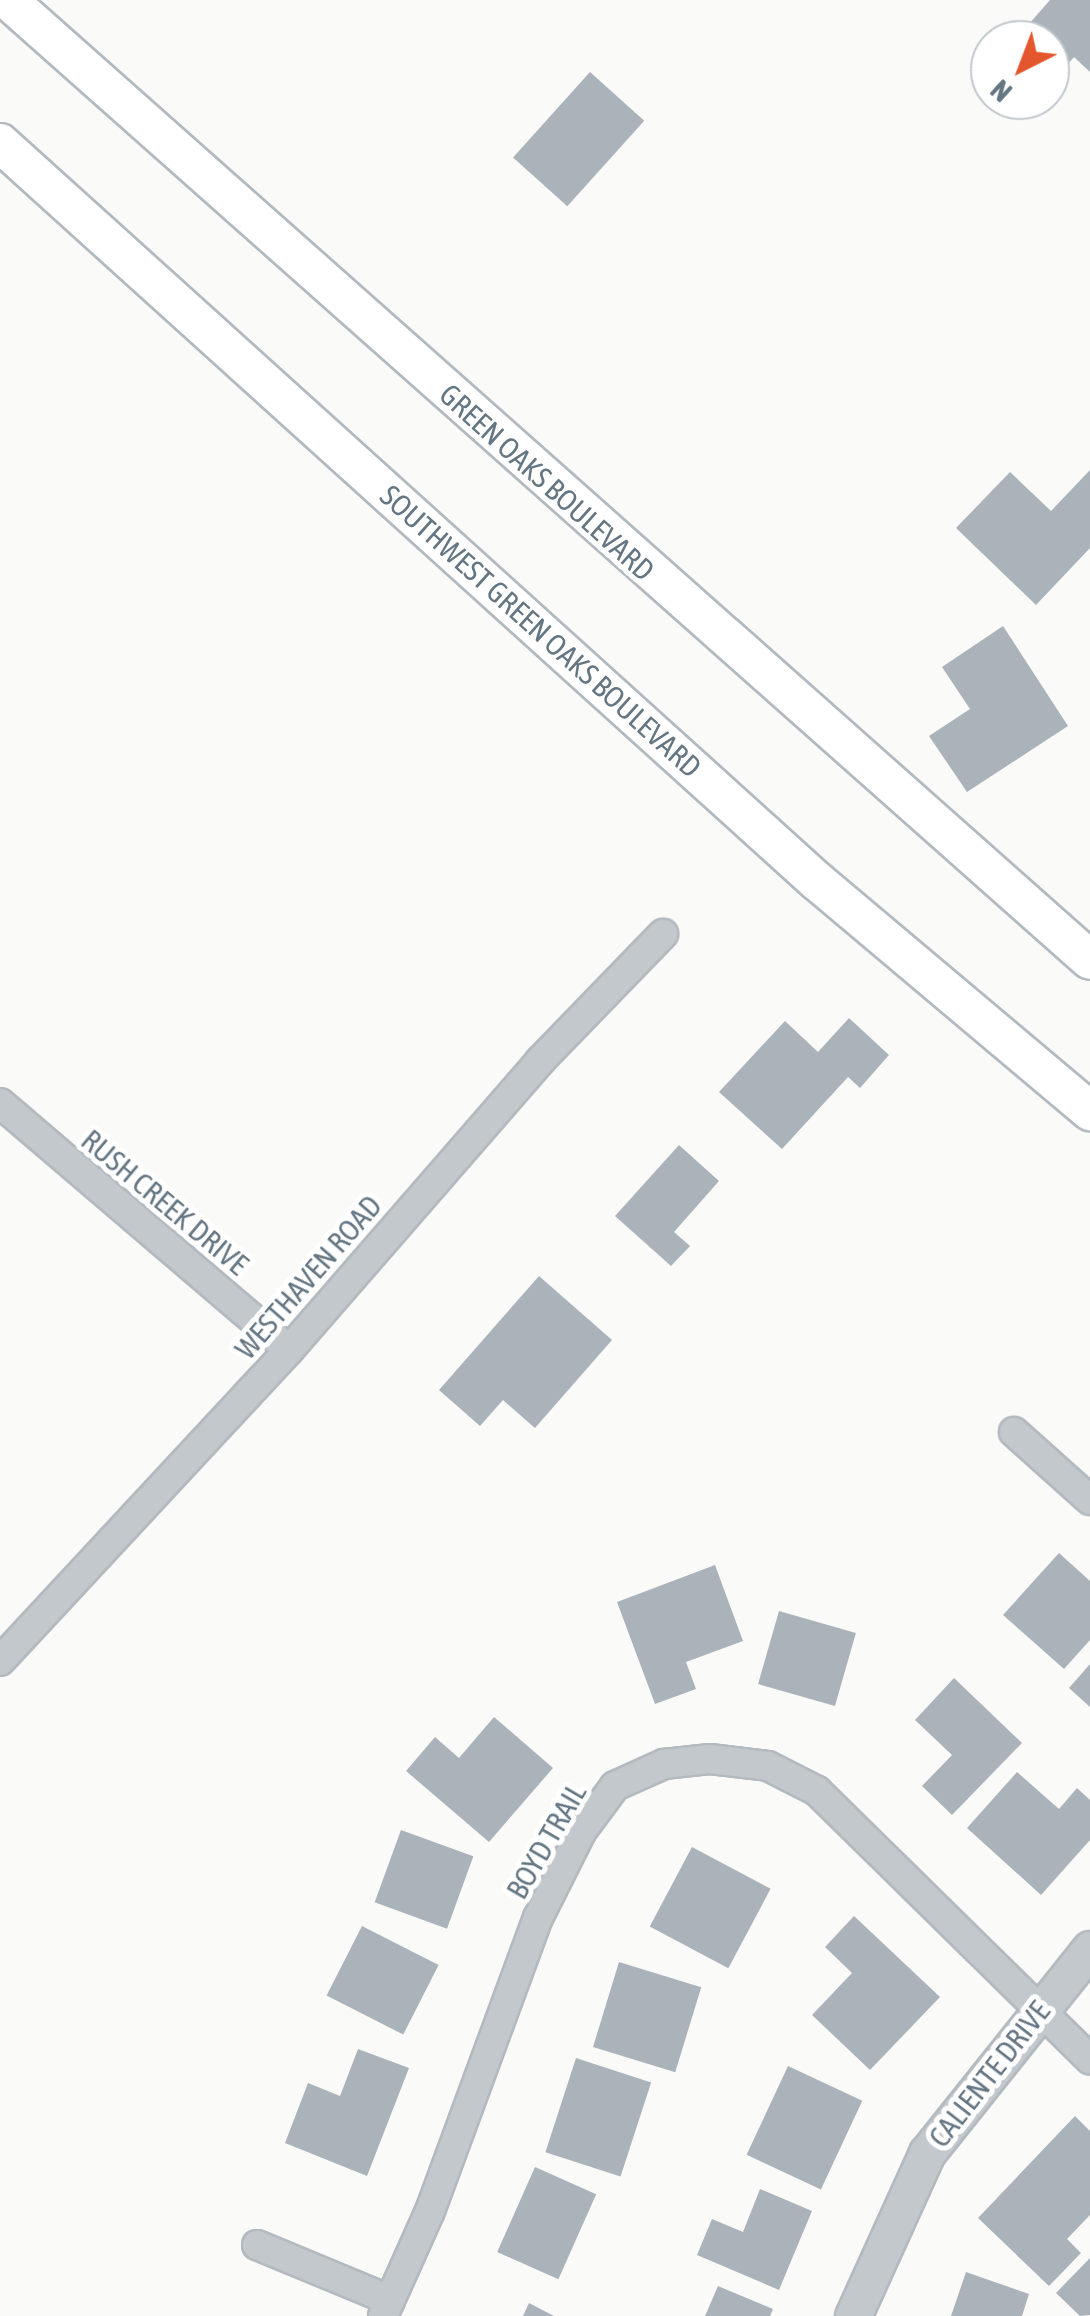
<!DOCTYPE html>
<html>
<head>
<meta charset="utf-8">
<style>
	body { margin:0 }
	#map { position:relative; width:1090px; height:2316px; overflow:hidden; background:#fafaf8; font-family:"Asap Condensed",sans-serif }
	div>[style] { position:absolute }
	.building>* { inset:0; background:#aab3b9; transform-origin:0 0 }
	.roads { filter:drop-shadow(2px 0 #b3babf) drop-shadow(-2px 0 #b3babf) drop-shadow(0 2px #b3babf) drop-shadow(0 -2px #b3babf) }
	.minor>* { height:28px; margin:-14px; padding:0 14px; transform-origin:14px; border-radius:14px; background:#c3c8cc }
	.tertiary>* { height:35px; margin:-17.5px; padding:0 17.5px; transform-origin:17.5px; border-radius:17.5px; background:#c3c8cc }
	.secondary>* { height:38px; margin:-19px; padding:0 19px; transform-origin:19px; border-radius:19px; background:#fff }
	span { translate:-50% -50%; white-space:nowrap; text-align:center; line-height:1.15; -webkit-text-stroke:10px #fff; paint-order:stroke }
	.street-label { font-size:30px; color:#657683 }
	.north { position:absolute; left:970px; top:20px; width:100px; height:100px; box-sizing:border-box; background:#fff; border:2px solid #c1c8cd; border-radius:50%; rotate:222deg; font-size:28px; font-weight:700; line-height:40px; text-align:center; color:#657683 }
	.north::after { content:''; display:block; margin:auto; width:35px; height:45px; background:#e4572e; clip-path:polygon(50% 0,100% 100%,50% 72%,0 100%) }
</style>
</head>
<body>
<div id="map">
	<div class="building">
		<div style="clip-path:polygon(1050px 0,1090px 0,1090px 72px,1074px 57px,1050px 85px,1050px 40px,1015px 40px)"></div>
		<div style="left:590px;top:72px;width:73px;height:115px;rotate:42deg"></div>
		<div style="clip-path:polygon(1090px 470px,1090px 548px,1036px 605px,956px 528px,1010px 472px,1051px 511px)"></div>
		<div style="clip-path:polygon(1003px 626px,1068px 726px,967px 792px,929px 736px,970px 709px,942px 667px)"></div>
		<div style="clip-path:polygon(849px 1018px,889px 1055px,860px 1088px,848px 1077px,782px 1149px,719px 1092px,785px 1021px,818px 1052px)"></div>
		<div style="clip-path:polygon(679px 1145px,719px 1181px,674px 1232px,690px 1246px,671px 1266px,615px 1216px)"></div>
		<div style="clip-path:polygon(539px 1276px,612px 1340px,535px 1428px,503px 1400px,480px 1426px,439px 1390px)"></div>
		<div style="clip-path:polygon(1059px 1553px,1090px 1581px,1090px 1640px,1064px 1669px,1003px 1615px)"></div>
		<div style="clip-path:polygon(715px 1565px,743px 1641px,686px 1662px,696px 1689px,655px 1704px,617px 1602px)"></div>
		<div style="left:779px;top:1611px;width:80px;height:76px;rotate:16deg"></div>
		<div style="clip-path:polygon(1090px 1664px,1090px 1707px,1069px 1688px)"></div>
		<div style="clip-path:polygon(954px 1678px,1022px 1743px,952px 1815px,922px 1786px,952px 1755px,915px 1720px)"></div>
		<div style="clip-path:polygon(494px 1717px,553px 1768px,489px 1842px,406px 1771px,435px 1737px,459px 1758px)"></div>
		<div style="clip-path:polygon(1017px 1772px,1059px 1809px,1077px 1788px,1090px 1800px,1090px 1840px,1041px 1895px,967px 1828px)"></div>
		<div style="left:401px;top:1830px;width:77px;height:77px;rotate:20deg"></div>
		<div style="left:692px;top:1847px;width:89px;height:90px;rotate:28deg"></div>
		<div style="clip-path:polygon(854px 1916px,940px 1997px,870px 2070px,812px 2015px,852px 1973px,825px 1947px)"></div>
		<div style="left:362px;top:1926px;width:86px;height:78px;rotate:27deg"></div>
		<div style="left:619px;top:1962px;width:86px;height:89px;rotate:17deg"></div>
		<div style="clip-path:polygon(358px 2049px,409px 2068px,367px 2176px,285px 2143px,308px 2083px,340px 2096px)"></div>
		<div style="left:576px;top:2058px;width:79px;height:99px;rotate:18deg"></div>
		<div style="left:788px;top:2066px;width:82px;height:98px;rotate:25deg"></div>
		<div style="clip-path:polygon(1075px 2116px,1090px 2131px,1090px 2215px,1067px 2239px,1081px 2253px,1049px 2286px,978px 2218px)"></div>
		<div style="left:535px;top:2167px;width:67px;height:93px;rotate:24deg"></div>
		<div style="clip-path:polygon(760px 2189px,812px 2211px,779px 2290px,697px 2255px,712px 2219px,743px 2232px)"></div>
		<div style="clip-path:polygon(1090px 2258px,1090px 2315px,1080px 2316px,1056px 2293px)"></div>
		<div style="clip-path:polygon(966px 2272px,1029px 2294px,1022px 2316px,951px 2316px)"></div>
		<div style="clip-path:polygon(718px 2286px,773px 2309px,770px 2316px,705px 2316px)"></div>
		<div style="clip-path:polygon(529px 2303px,554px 2316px,523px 2316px)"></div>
	</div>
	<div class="roads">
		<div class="minor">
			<div style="left:0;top:1103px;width:380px;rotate:40.5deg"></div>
			<div style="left:1014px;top:1432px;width:102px;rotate:41.8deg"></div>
			<div style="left:0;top:1661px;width:425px;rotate:-47.1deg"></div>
			<div style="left:289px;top:1350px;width:383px;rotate:-49deg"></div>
			<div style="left:540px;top:1061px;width:177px;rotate:-45.9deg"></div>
			<div style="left:257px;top:2245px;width:144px;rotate:22.5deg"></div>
			<div style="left:383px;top:2316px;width:115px;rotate:-65.9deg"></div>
			<div style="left:430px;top:2211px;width:312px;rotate:-69.8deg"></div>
			<div style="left:538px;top:1918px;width:96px;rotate:-63.4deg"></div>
			<div style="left:581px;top:1832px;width:57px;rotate:-53.5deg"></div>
			<div style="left:615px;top:1786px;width:54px;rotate:-24.2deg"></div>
			<div style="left:664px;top:1764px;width:46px;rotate:-6.2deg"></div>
			<div style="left:710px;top:1759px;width:58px;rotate:6.9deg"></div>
			<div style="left:768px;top:1766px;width:55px;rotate:27deg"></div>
			<div style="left:817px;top:1791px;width:383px;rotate:44.5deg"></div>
		</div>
		<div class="tertiary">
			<div style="left:853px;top:2316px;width:179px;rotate:-65.6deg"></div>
			<div style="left:927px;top:2153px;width:261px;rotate:-51.4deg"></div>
		</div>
		<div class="secondary">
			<div style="left:8px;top:0;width:1446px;rotate:41.58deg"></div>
			<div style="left:0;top:143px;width:1102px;rotate:42.1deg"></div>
			<div style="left:818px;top:882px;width:356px;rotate:40.1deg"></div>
		</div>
	</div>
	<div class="street-label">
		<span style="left:547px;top:482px;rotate:42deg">GREEN OAKS BOULEVARD</span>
		<span style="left:541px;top:631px;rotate:42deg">SOUTHWEST GREEN OAKS BOULEVARD</span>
		<span style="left:165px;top:1202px;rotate:40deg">RUSH CREEK DRIVE</span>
		<span style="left:308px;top:1277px;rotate:-49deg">WESTHAVEN ROAD</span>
		<span style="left:546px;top:1841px;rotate:-60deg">BOYD TRAIL</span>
		<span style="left:989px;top:2074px;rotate:-52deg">CALIENTE DRIVE</span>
	</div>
	<div class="north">N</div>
</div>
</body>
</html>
